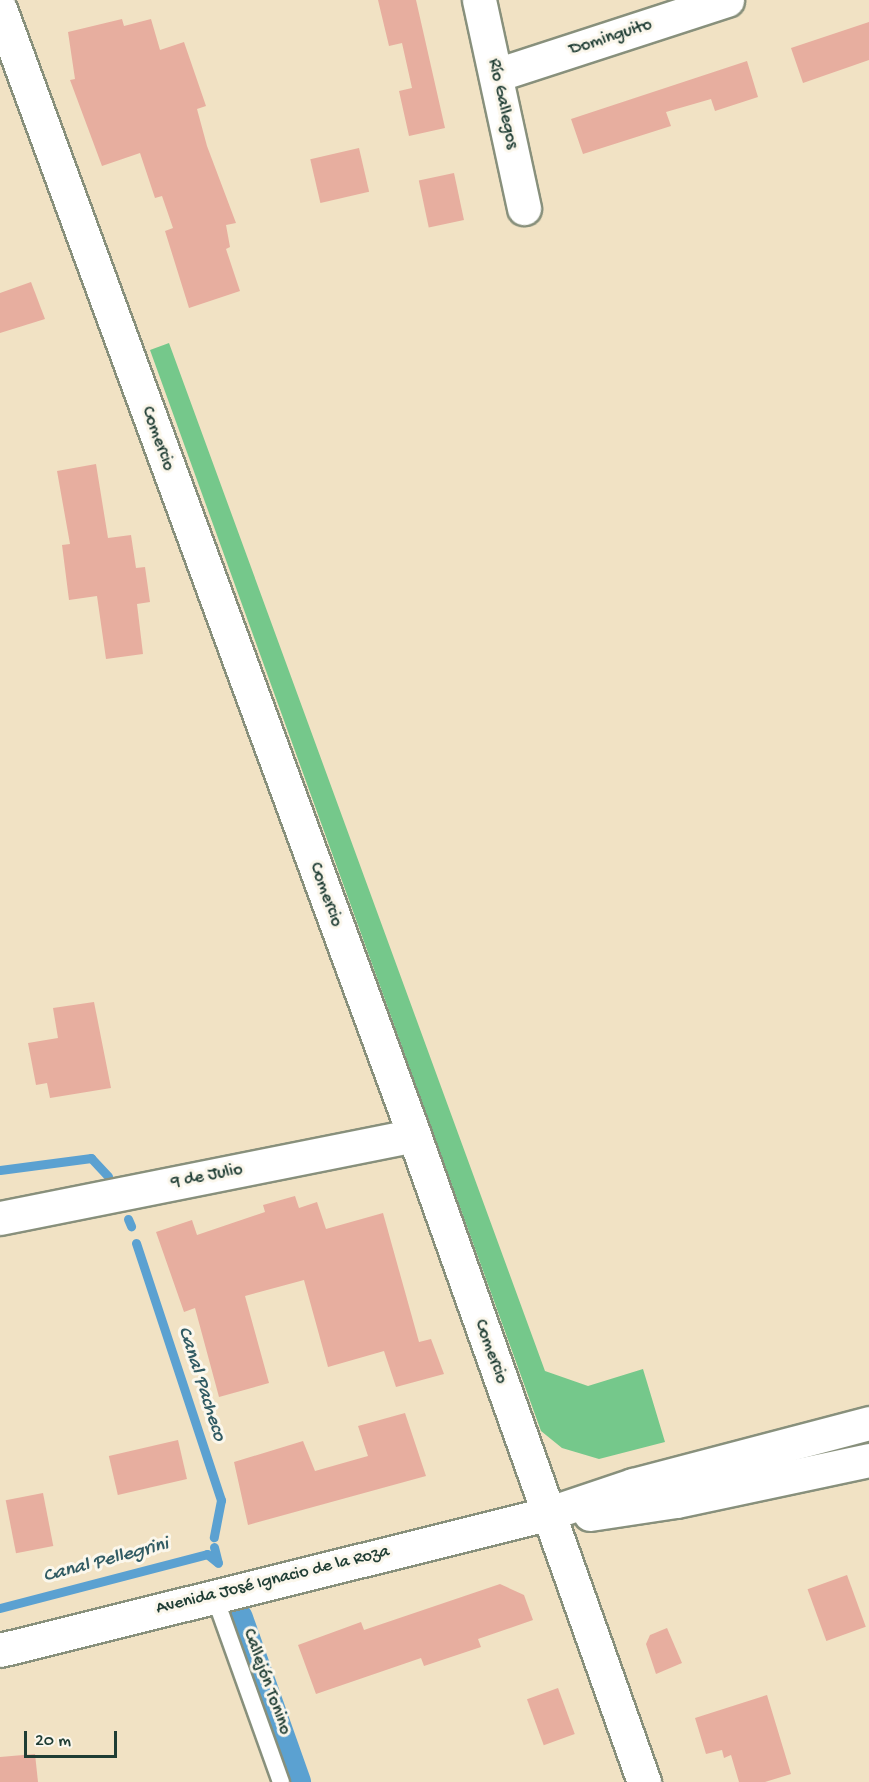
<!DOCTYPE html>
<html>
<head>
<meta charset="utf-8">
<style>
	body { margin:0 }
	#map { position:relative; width:869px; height:1782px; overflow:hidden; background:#f1e2c4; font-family:"Gochi Hand",sans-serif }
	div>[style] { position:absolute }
	.green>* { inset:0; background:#75c88b }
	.stream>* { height:9px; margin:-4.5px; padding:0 4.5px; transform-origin:4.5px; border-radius:4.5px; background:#5ba1d1 }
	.canal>* { height:33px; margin:-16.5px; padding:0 16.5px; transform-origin:16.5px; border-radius:16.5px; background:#5ba1d1 }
	.building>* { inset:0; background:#e7ae9f; transform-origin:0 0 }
	.roads { filter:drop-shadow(2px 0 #88907c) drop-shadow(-2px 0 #88907c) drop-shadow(0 2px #88907c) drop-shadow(0 -2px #88907c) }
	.lane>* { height:16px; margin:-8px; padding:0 8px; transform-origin:8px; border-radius:8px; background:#fff }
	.street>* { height:33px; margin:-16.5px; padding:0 16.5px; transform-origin:16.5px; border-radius:16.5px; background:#fff }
	.primary>* { height:33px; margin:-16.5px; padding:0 16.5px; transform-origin:16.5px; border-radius:16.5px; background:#fff }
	span { translate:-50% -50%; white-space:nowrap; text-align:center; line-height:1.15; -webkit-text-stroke:6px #fbf7ec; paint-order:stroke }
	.street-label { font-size:18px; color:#1f3d34 }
	.water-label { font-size:20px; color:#315b63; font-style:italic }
	.scale { position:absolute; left:24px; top:1731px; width:93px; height:27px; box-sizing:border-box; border:3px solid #1f3d34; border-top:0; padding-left:8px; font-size:18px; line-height:21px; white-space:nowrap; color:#1f3d34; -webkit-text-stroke:4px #fbf7ec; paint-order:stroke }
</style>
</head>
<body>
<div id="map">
	<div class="green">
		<div style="clip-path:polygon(169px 343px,545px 1371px,588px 1386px,643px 1369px,665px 1442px,599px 1459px,562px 1448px,541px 1431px,150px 350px)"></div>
	</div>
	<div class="stream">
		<div style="left:0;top:1170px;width:92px;rotate:-7.5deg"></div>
		<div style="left:91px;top:1158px;width:25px;rotate:47deg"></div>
		<div style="left:128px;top:1219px;width:8px;rotate:67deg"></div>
		<div style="left:136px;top:1243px;width:271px;rotate:71.7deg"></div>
		<div style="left:221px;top:1500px;width:38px;rotate:101deg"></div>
		<div style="left:214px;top:1547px;width:16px;rotate:76deg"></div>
		<div style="left:0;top:1608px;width:214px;rotate:-14.6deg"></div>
		<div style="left:207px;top:1554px;width:14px;rotate:39deg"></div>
	</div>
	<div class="canal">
		<div style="left:236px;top:1618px;width:174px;rotate:70.5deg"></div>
	</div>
	<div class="building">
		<div style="clip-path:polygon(378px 0,416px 0,445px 128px,409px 136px,399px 91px,412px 88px,402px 43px,389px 46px)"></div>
		<div style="clip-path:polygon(122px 19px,124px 26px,151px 19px,160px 50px,184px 42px,206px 106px,197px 109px,207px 146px,236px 223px,226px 225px,230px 247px,226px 249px,240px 291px,189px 308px,165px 231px,173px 228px,162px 196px,155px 198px,140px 153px,102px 166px,70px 80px,75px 79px,68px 32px)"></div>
		<div style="clip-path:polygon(869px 22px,869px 60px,803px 83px,791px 48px)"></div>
		<div style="clip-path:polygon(747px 61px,758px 97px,715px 111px,711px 99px,666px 112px,671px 126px,583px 154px,571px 119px)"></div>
		<div style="left:359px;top:148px;width:45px;height:50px;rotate:77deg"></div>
		<div style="left:454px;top:173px;width:48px;height:36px;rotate:78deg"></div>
		<div style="clip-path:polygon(31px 282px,45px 319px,0 333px,0 293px)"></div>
		<div style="clip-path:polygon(96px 464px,108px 538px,131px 535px,136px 568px,145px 567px,150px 602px,137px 604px,143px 654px,106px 659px,97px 596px,69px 600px,62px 545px,70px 544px,57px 471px)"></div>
		<div style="clip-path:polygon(94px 1002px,111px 1088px,50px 1098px,47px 1083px,36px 1085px,28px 1043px,58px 1038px,53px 1008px)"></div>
		<div style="clip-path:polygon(295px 1196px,299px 1208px,317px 1202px,326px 1229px,383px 1213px,419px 1342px,431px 1339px,444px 1374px,396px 1387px,384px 1351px,328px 1367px,304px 1280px,245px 1296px,269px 1383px,219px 1397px,195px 1308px,184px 1312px,156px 1232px,192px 1220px,197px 1235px,265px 1212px,263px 1205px)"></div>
		<div style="clip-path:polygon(405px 1413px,426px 1476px,248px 1525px,234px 1462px,303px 1441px,315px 1471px,368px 1456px,358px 1426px)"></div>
		<div style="left:178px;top:1440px;width:40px;height:71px;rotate:77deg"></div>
		<div style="left:43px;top:1493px;width:54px;height:38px;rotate:79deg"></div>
		<div style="left:847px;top:1575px;width:55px;height:42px;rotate:70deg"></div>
		<div style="clip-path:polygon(500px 1584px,524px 1595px,533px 1620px,478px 1639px,481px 1647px,424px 1666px,421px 1658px,316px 1694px,298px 1645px,361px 1622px,364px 1630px)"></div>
		<div style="clip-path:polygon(667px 1628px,682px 1663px,656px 1674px,646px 1644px,650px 1635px)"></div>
		<div style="left:558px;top:1688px;width:49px;height:33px;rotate:70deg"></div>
		<div style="clip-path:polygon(767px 1695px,791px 1774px,765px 1782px,739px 1782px,731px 1755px,724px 1758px,722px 1750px,706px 1754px,695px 1718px)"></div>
		<div style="clip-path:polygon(35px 1754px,38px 1782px,0 1782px,0 1757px)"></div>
	</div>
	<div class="roads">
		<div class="lane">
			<div style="left:214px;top:1595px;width:199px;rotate:70.3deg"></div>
		</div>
		<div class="street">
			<div style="left:479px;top:0;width:213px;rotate:77.8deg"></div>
			<div style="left:0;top:9px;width:1200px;rotate:69.81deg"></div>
			<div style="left:414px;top:1135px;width:687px;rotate:70.43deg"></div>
			<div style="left:496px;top:75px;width:243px;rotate:-18deg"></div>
			<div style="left:0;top:1218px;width:422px;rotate:-11.3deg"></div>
		</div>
		<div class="primary">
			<div style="left:590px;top:1514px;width:87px;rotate:-8.6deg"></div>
			<div style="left:676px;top:1501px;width:197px;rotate:-12deg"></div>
			<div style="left:0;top:1650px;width:564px;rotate:-13.96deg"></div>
			<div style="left:547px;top:1514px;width:91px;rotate:-18.6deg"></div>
			<div style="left:633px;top:1485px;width:244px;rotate:-14.7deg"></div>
		</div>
	</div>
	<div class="street-label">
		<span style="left:611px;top:38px;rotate:-18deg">Dominguito</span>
		<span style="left:502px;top:104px;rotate:78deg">Río Gallegos</span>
		<span style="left:157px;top:439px;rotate:70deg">Comercio</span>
		<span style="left:325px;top:895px;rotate:70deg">Comercio</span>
		<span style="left:207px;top:1177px;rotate:-11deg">9 de Julio</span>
		<span style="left:490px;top:1352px;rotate:70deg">Comercio</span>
		<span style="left:273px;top:1581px;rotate:-14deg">Avenida José Ignacio de la Roza</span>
		<span style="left:266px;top:1682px;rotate:70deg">Callejón Tonino</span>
	</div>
	<div class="water-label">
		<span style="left:201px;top:1384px;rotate:72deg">Canal Pacheco</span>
		<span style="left:106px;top:1561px;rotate:-15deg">Canal Pellegrini</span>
	</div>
	<div class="scale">20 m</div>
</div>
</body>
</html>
